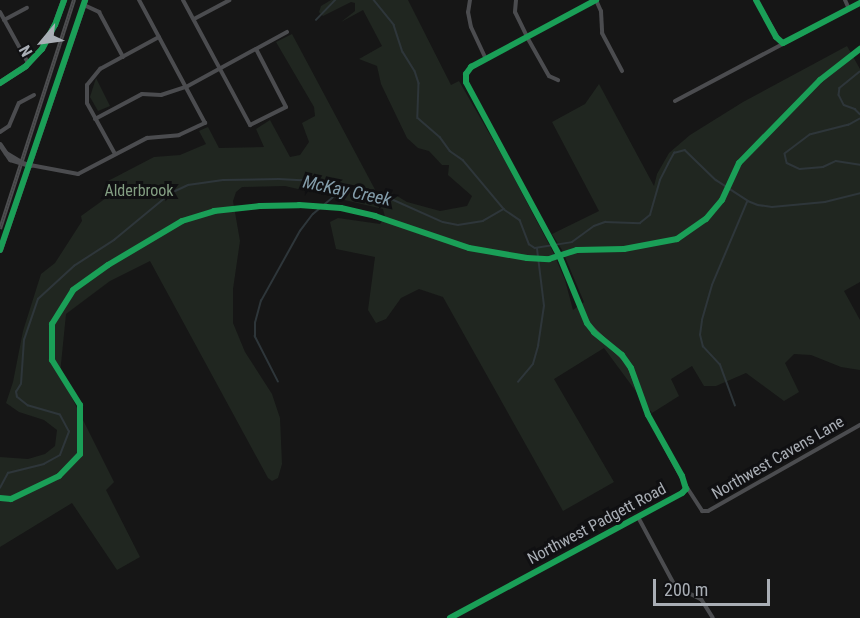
<!DOCTYPE html>
<html>
<head>
<meta charset="utf-8">
<style>
	body { margin:0 }
	#map { position:relative; width:860px; height:618px; overflow:hidden; background:#161616; font-family:"Roboto Condensed",sans-serif }
	div>[style] { position:absolute }
	.green>* { inset:0; background:#202620 }
	.stream>* { height:1.5px; margin:-0.75px; padding:0 0.75px; transform-origin:0.75px; border-radius:0.75px; background:#2e363a }
	.minor>* { height:4px; margin:-2px; padding:0 2px; transform-origin:2px; border-radius:2px; background:#4b4c4f }
	.tertiary>* { height:4.5px; margin:-2.25px; padding:0 2.25px; transform-origin:2.25px; border-radius:2.25px; background:#4b4c4f }
	.primary>* { height:6px; margin:-3px; padding:0 3px; transform-origin:3px; border-radius:3px; background:#4d4e50 }
	.rail>* { height:4px; margin-top:-2px; transform-origin:0; background:repeating-linear-gradient(90deg,#101012 0 4.5px,#4c4d4f 0 9px); box-sizing:border-box; border-block:2px solid #4c4d4f }
	.cycleway>* { height:6px; margin:-3px; padding:0 3px; transform-origin:3px; border-radius:3px; background:#1a9f57 }
	span { translate:-50% -50%; white-space:nowrap; text-align:center; line-height:1.15; -webkit-text-stroke:6px #101012; paint-order:stroke }
	.park-label { font-size:16px; color:#839e82 }
	.street-label { font-size:16px; color:#a9aeb5 }
	.water-label { font-size:18px; color:#849eac; font-style:italic }
	.north { position:absolute; left:12px; top:12px; width:60px; height:60px; -webkit-text-stroke:4px #101012; paint-order:stroke; rotate:241deg; font-size:16px; font-weight:700; line-height:24px; text-align:center; color:#a9aeb5 }
	.north::after { content:''; display:block; margin:auto; width:21px; height:27px; background:#a9aeb5; clip-path:polygon(50% 0,100% 100%,50% 72%,0 100%) }
	.scale { position:absolute; left:653px; top:579px; width:117px; height:27px; box-sizing:border-box; border:3px solid #a9aeb5; border-top:0; padding-left:8px; font-size:18px; line-height:21px; white-space:nowrap; color:#a9aeb5; -webkit-text-stroke:4px #101012; paint-order:stroke }
</style>
</head>
<body>
<div id="map">
	<div class="green">
		<div style="clip-path:polygon(331px 0,408px 0,451px 85px,459px 81px,504px 159px,553px 252px,565px 280px,573px 310px,584px 302px,562px 250px,552px 234px,599px 211px,552px 122px,585px 104px,599px 84px,654px 186px,657px 174px,669px 153px,690px 135px,743px 102px,847px 46px,860px 69px,860px 282px,844px 291px,860px 320px,860px 370px,841px 367px,811px 355px,794px 354px,785px 363px,799px 392px,784px 401px,746px 373px,716px 386px,704px 386px,692px 366px,671px 379px,679px 396px,652px 413px,604px 348px,554px 379px,614px 482px,563px 511px,443px 297px,419px 289px,401px 298px,386px 319px,376px 323px,368px 310px,375px 257px,336px 249px,330px 222px,338px 218px,380px 224px,385px 217px,383px 209px,285px 186px,242px 187px,236px 192px,233px 201px,240px 241px,233px 289px,233px 323px,245px 352px,272px 394px,280px 418px,282px 464px,278px 478px,272px 481px,268px 478px,150px 261px,110px 281px,66px 314px,60px 374px,114px 482px,106px 490px,140px 557px,117px 570px,72px 503px,0 547px,0 457px,28px 459px,45px 454px,55px 446px,57px 430px,44px 420px,19px 412px,6px 403px,13px 382px,23px 331px,41px 274px,55px 263px,82px 221px,81px 216px,113px 193px,106px 182px,154px 157px,180px 155px,206px 144px,199px 131px,201px 130px,208px 127px,219px 148px,264px 147px,256px 129px,270px 120px,290px 157px,300px 155px,309px 142px,302px 123px,315px 116px,314px 107px,276px 42px,292px 34px,379px 197px,392px 193px,407px 202px,440px 211px,467px 206px,472px 196px,448px 175px,449px 165px,442px 165px,429px 151px,418px 148px,407px 138px,381px 84px,377px 66px,359px 59px,382px 46px,363px 10px,341px 22px,355px 11px,355px 3px,351px 2px,323px 16px,319px 12px,321px 6px)"></div>
		<div style="clip-path:polygon(96px 78px,110px 106px,98px 111px,90px 97px)"></div>
	</div>
	<div class="stream">
		<div style="left:374px;top:0;width:32px;rotate:51deg"></div>
		<div style="left:394px;top:25px;width:28px;rotate:72deg"></div>
		<div style="left:403px;top:52px;width:22px;rotate:58deg"></div>
		<div style="left:415px;top:71px;width:13px;rotate:72deg"></div>
		<div style="left:419px;top:83px;width:35px;rotate:92deg"></div>
		<div style="left:418px;top:118px;width:29px;rotate:41deg"></div>
		<div style="left:440px;top:137px;width:17px;rotate:54deg"></div>
		<div style="left:450px;top:151px;width:16px;rotate:35deg"></div>
		<div style="left:463px;top:160px;width:64px;rotate:50.1deg"></div>
		<div style="left:316px;top:20px;width:28px;rotate:-46deg"></div>
		<div style="left:860px;top:72px;width:26px;rotate:141deg"></div>
		<div style="left:840px;top:88px;width:7px;rotate:98deg"></div>
		<div style="left:839px;top:95px;width:11px;rotate:63deg"></div>
		<div style="left:844px;top:105px;width:12px;rotate:20deg"></div>
		<div style="left:855px;top:109px;width:7px;rotate:45deg"></div>
		<div style="left:860px;top:119px;width:13px;rotate:151deg"></div>
		<div style="left:849px;top:125px;width:40px;rotate:165.6deg"></div>
		<div style="left:810px;top:135px;width:31px;rotate:143deg"></div>
		<div style="left:785px;top:154px;width:9px;rotate:77deg"></div>
		<div style="left:787px;top:163px;width:14px;rotate:25deg"></div>
		<div style="left:800px;top:169px;width:23px;rotate:-5deg"></div>
		<div style="left:823px;top:167px;width:14px;rotate:-25deg"></div>
		<div style="left:836px;top:161px;width:24px;rotate:9deg"></div>
		<div style="left:505px;top:210px;width:18px;rotate:34deg"></div>
		<div style="left:520px;top:220px;width:26px;rotate:69deg"></div>
		<div style="left:529px;top:244px;width:7px;rotate:34deg"></div>
		<div style="left:535px;top:248px;width:37px;rotate:-9deg"></div>
		<div style="left:572px;top:242px;width:27px;rotate:-36deg"></div>
		<div style="left:594px;top:226px;width:12px;rotate:-20deg"></div>
		<div style="left:605px;top:222px;width:35px;rotate:2deg"></div>
		<div style="left:640px;top:223px;width:13px;rotate:-39deg"></div>
		<div style="left:650px;top:215px;width:36px;rotate:-74deg"></div>
		<div style="left:660px;top:180px;width:18px;rotate:-63deg"></div>
		<div style="left:668px;top:164px;width:13px;rotate:-61deg"></div>
		<div style="left:674px;top:153px;width:11px;rotate:-15deg"></div>
		<div style="left:685px;top:150px;width:43px;rotate:44.1deg"></div>
		<div style="left:716px;top:180px;width:38px;rotate:33deg"></div>
		<div style="left:748px;top:201px;width:11px;rotate:22deg"></div>
		<div style="left:758px;top:205px;width:14px;rotate:8deg"></div>
		<div style="left:772px;top:207px;width:53px;rotate:-5.4deg"></div>
		<div style="left:825px;top:202px;width:36px;rotate:-14deg"></div>
		<div style="left:278px;top:382px;width:51px;rotate:-117.1deg"></div>
		<div style="left:255px;top:337px;width:14px;rotate:-90deg"></div>
		<div style="left:255px;top:323px;width:23px;rotate:-75deg"></div>
		<div style="left:261px;top:301px;width:80px;rotate:-60.9deg"></div>
		<div style="left:300px;top:231px;width:21px;rotate:-53deg"></div>
		<div style="left:313px;top:214px;width:40px;rotate:-40deg"></div>
		<div style="left:518px;top:382px;width:23px;rotate:-50deg"></div>
		<div style="left:533px;top:364px;width:19px;rotate:-74deg"></div>
		<div style="left:538px;top:346px;width:40px;rotate:-81.5deg"></div>
		<div style="left:544px;top:306px;width:57px;rotate:-97deg"></div>
		<div style="left:735px;top:406px;width:44px;rotate:-110.1deg"></div>
		<div style="left:720px;top:365px;width:25px;rotate:-133deg"></div>
		<div style="left:703px;top:347px;width:12px;rotate:-104deg"></div>
		<div style="left:700px;top:335px;width:15px;rotate:-82deg"></div>
		<div style="left:702px;top:320px;width:36px;rotate:-74deg"></div>
		<div style="left:712px;top:285px;width:90px;rotate:-67.1deg"></div>
		<div style="left:0;top:488px;width:17px;rotate:-62deg"></div>
		<div style="left:8px;top:473px;width:37px;rotate:-14deg"></div>
		<div style="left:44px;top:464px;width:18px;rotate:-29deg"></div>
		<div style="left:60px;top:455px;width:25px;rotate:-69deg"></div>
		<div style="left:69px;top:432px;width:19px;rotate:-118deg"></div>
		<div style="left:60px;top:415px;width:33px;rotate:-164deg"></div>
		<div style="left:28px;top:406px;width:14px;rotate:-141deg"></div>
		<div style="left:17px;top:397px;width:5px;rotate:-101deg"></div>
		<div style="left:16px;top:392px;width:9px;rotate:-58deg"></div>
		<div style="left:21px;top:384px;width:44px;rotate:-86.1deg"></div>
		<div style="left:24px;top:340px;width:43px;rotate:-71.1deg"></div>
		<div style="left:38px;top:299px;width:49px;rotate:-42.5deg"></div>
		<div style="left:74px;top:266px;width:48px;rotate:-33deg"></div>
		<div style="left:114px;top:240px;width:74px;rotate:-39.5deg"></div>
		<div style="left:171px;top:193px;width:19px;rotate:-25deg"></div>
		<div style="left:188px;top:185px;width:35px;rotate:-8deg"></div>
		<div style="left:223px;top:180px;width:56px;rotate:-1deg"></div>
		<div style="left:279px;top:179px;width:22px;rotate:3deg"></div>
		<div style="left:301px;top:180px;width:88px;rotate:11.2deg"></div>
		<div style="left:387px;top:197px;width:61px;rotate:24.1deg"></div>
		<div style="left:443px;top:222px;width:15px;rotate:11deg"></div>
		<div style="left:458px;top:225px;width:25px;rotate:-9deg"></div>
		<div style="left:483px;top:221px;width:24px;rotate:-30deg"></div>
	</div>
	<div class="minor">
		<div style="left:183px;top:0;width:142px;rotate:61.8deg"></div>
		<div style="left:250px;top:125px;width:40px;rotate:-26.6deg"></div>
		<div style="left:286px;top:107px;width:65px;rotate:-117.3deg"></div>
		<div style="left:470px;top:0;width:12px;rotate:99deg"></div>
		<div style="left:468px;top:12px;width:15px;rotate:79deg"></div>
		<div style="left:471px;top:27px;width:35px;rotate:65deg"></div>
		<div style="left:516px;top:0;width:12px;rotate:95deg"></div>
		<div style="left:515px;top:12px;width:28px;rotate:64deg"></div>
		<div style="left:527px;top:37px;width:45px;rotate:60.6deg"></div>
		<div style="left:549px;top:76px;width:10px;rotate:24deg"></div>
		<div style="left:596px;top:0;width:142px;rotate:151.8deg"></div>
		<div style="left:471px;top:67px;width:9px;rotate:126deg"></div>
		<div style="left:466px;top:74px;width:8px;rotate:90deg"></div>
		<div style="left:466px;top:82px;width:196px;rotate:61.7deg"></div>
		<div style="left:559px;top:255px;width:74px;rotate:67.6deg"></div>
		<div style="left:587px;top:323px;width:57px;rotate:44.3deg"></div>
		<div style="left:628px;top:363px;width:56px;rotate:69deg"></div>
		<div style="left:648px;top:415px;width:81px;rotate:61.8deg"></div>
		<div style="left:686px;top:486px;width:30px;rotate:57deg"></div>
		<div style="left:702px;top:511px;width:6px"></div>
		<div style="left:708px;top:511px;width:175px;rotate:-29.5deg"></div>
		<div style="left:596px;top:0;width:12px;rotate:66deg"></div>
		<div style="left:601px;top:11px;width:22px;rotate:87deg"></div>
		<div style="left:602px;top:33px;width:43px;rotate:62.2deg"></div>
		<div style="left:756px;top:0;width:50px;rotate:59.8deg"></div>
		<div style="left:845px;top:0;width:10px;rotate:66deg"></div>
		<div style="left:84px;top:5px;width:17px;rotate:25deg"></div>
		<div style="left:99px;top:12px;width:51px;rotate:61.9deg"></div>
		<div style="left:0;top:12px;width:58px;rotate:61.2deg"></div>
		<div style="left:194px;top:19px;width:40px;rotate:-28deg"></div>
		<div style="left:4px;top:20px;width:26px;rotate:-28deg"></div>
		<div style="left:675px;top:101px;width:209px;rotate:-27.9deg"></div>
		<div style="left:95px;top:119px;width:53px;rotate:-28deg"></div>
		<div style="left:142px;top:94px;width:19px;rotate:3deg"></div>
		<div style="left:161px;top:95px;width:26px;rotate:-18deg"></div>
		<div style="left:186px;top:87px;width:115px;rotate:-28.6deg"></div>
		<div style="left:0;top:132px;width:11px;rotate:-34deg"></div>
		<div style="left:9px;top:126px;width:25px;rotate:-67deg"></div>
		<div style="left:19px;top:103px;width:17px;rotate:-28deg"></div>
		<div style="left:115px;top:154px;width:58px;rotate:-118.8deg"></div>
		<div style="left:87px;top:103px;width:18px;rotate:-90deg"></div>
		<div style="left:87px;top:85px;width:21px;rotate:-51deg"></div>
		<div style="left:100px;top:69px;width:67px;rotate:-28.5deg"></div>
		<div style="left:30px;top:165px;width:49px;rotate:10.6deg"></div>
		<div style="left:78px;top:174px;width:78px;rotate:-27.6deg"></div>
		<div style="left:147px;top:138px;width:32px;rotate:-5deg"></div>
		<div style="left:179px;top:135px;width:29px;rotate:-25deg"></div>
		<div style="left:205px;top:123px;width:140px;rotate:-118.2deg"></div>
		<div style="left:638px;top:517px;width:78px;rotate:61.8deg"></div>
		<div style="left:675px;top:586px;width:29px;rotate:27deg"></div>
		<div style="left:701px;top:599px;width:22px;rotate:58deg"></div>
		<div style="left:450px;top:618px;width:264px;rotate:-28.3deg"></div>
		<div style="left:682px;top:493px;width:8px;rotate:-60deg"></div>
	</div>
	<div class="tertiary">
		<div style="left:0;top:144px;width:18px;rotate:56deg"></div>
		<div style="left:10px;top:159px;width:21px;rotate:17deg"></div>
		<div style="left:6px;top:153px;width:17px;rotate:31deg"></div>
		<div style="left:0;top:250px;width:264px;rotate:-71.2deg"></div>
	</div>
	<div class="primary">
		<div style="left:0;top:83px;width:31px;rotate:-33deg"></div>
		<div style="left:26px;top:66px;width:23px;rotate:-47deg"></div>
		<div style="left:42px;top:49px;width:27px;rotate:-62deg"></div>
		<div style="left:55px;top:25px;width:27px;rotate:-70deg"></div>
	</div>
	<div class="rail">
		<div style="left:0;top:229px;width:241px;rotate:-72.1deg"></div>
	</div>
	<div class="cycleway">
		<div style="left:756px;top:0;width:42px;rotate:61.6deg"></div>
		<div style="left:776px;top:37px;width:9px;rotate:41deg"></div>
		<div style="left:783px;top:43px;width:87px;rotate:-27.5deg"></div>
		<div style="left:0;top:83px;width:31px;rotate:-33deg"></div>
		<div style="left:26px;top:66px;width:23px;rotate:-47deg"></div>
		<div style="left:42px;top:49px;width:27px;rotate:-62deg"></div>
		<div style="left:55px;top:25px;width:27px;rotate:-70deg"></div>
		<div style="left:0;top:250px;width:264px;rotate:-71.2deg"></div>
		<div style="left:0;top:498px;width:11px;rotate:5deg"></div>
		<div style="left:11px;top:499px;width:53px;rotate:-25.6deg"></div>
		<div style="left:59px;top:476px;width:30px;rotate:-46deg"></div>
		<div style="left:80px;top:454px;width:49px;rotate:-90deg"></div>
		<div style="left:80px;top:405px;width:53px;rotate:-121.9deg"></div>
		<div style="left:52px;top:360px;width:36px;rotate:-90deg"></div>
		<div style="left:52px;top:324px;width:40px;rotate:-58deg"></div>
		<div style="left:73px;top:290px;width:43px;rotate:-35.5deg"></div>
		<div style="left:108px;top:265px;width:86px;rotate:-30.7deg"></div>
		<div style="left:182px;top:221px;width:34px;rotate:-17deg"></div>
		<div style="left:214px;top:211px;width:46px;rotate:-6.2deg"></div>
		<div style="left:260px;top:206px;width:39px;rotate:-1deg"></div>
		<div style="left:299px;top:205px;width:42px;rotate:4.1deg"></div>
		<div style="left:341px;top:208px;width:35px;rotate:13deg"></div>
		<div style="left:375px;top:216px;width:99px;rotate:18.8deg"></div>
		<div style="left:469px;top:248px;width:59px;rotate:9.8deg"></div>
		<div style="left:527px;top:258px;width:22px;rotate:3deg"></div>
		<div style="left:549px;top:259px;width:29px;rotate:-18deg"></div>
		<div style="left:577px;top:250px;width:47px;rotate:-1.2deg"></div>
		<div style="left:624px;top:249px;width:54px;rotate:-10.7deg"></div>
		<div style="left:677px;top:239px;width:35px;rotate:-35deg"></div>
		<div style="left:706px;top:219px;width:25px;rotate:-50deg"></div>
		<div style="left:722px;top:200px;width:41px;rotate:-65.3deg"></div>
		<div style="left:739px;top:163px;width:116px;rotate:-45.7deg"></div>
		<div style="left:820px;top:80px;width:51px;rotate:-37.8deg"></div>
		<div style="left:450px;top:618px;width:264px;rotate:-28.3deg"></div>
		<div style="left:682px;top:493px;width:6px;rotate:-45deg"></div>
		<div style="left:686px;top:489px;width:14px;rotate:-107deg"></div>
		<div style="left:682px;top:476px;width:70px;rotate:-119.1deg"></div>
		<div style="left:648px;top:415px;width:50px;rotate:-109.9deg"></div>
		<div style="left:631px;top:368px;width:16px;rotate:-125deg"></div>
		<div style="left:622px;top:355px;width:36px;rotate:-141deg"></div>
		<div style="left:594px;top:332px;width:11px;rotate:-128deg"></div>
		<div style="left:587px;top:323px;width:74px;rotate:-112.4deg"></div>
		<div style="left:559px;top:255px;width:196px;rotate:-118.3deg"></div>
		<div style="left:466px;top:82px;width:8px;rotate:-90deg"></div>
		<div style="left:466px;top:74px;width:9px;rotate:-54deg"></div>
		<div style="left:471px;top:67px;width:142px;rotate:-28.2deg"></div>
	</div>
	<div class="park-label">
		<span style="left:139px;top:191px">Alderbrook</span>
	</div>
	<div class="street-label">
		<span style="left:778px;top:458px;rotate:-30deg">Northwest Cavens Lane</span>
		<span style="left:597px;top:524px;rotate:-28deg">Northwest Padgett Road</span>
	</div>
	<div class="water-label">
		<span style="left:347px;top:191px;rotate:12deg">McKay Creek</span>
	</div>
	<div class="north">N</div>
	<div class="scale">200 m</div>
</div>
</body>
</html>
